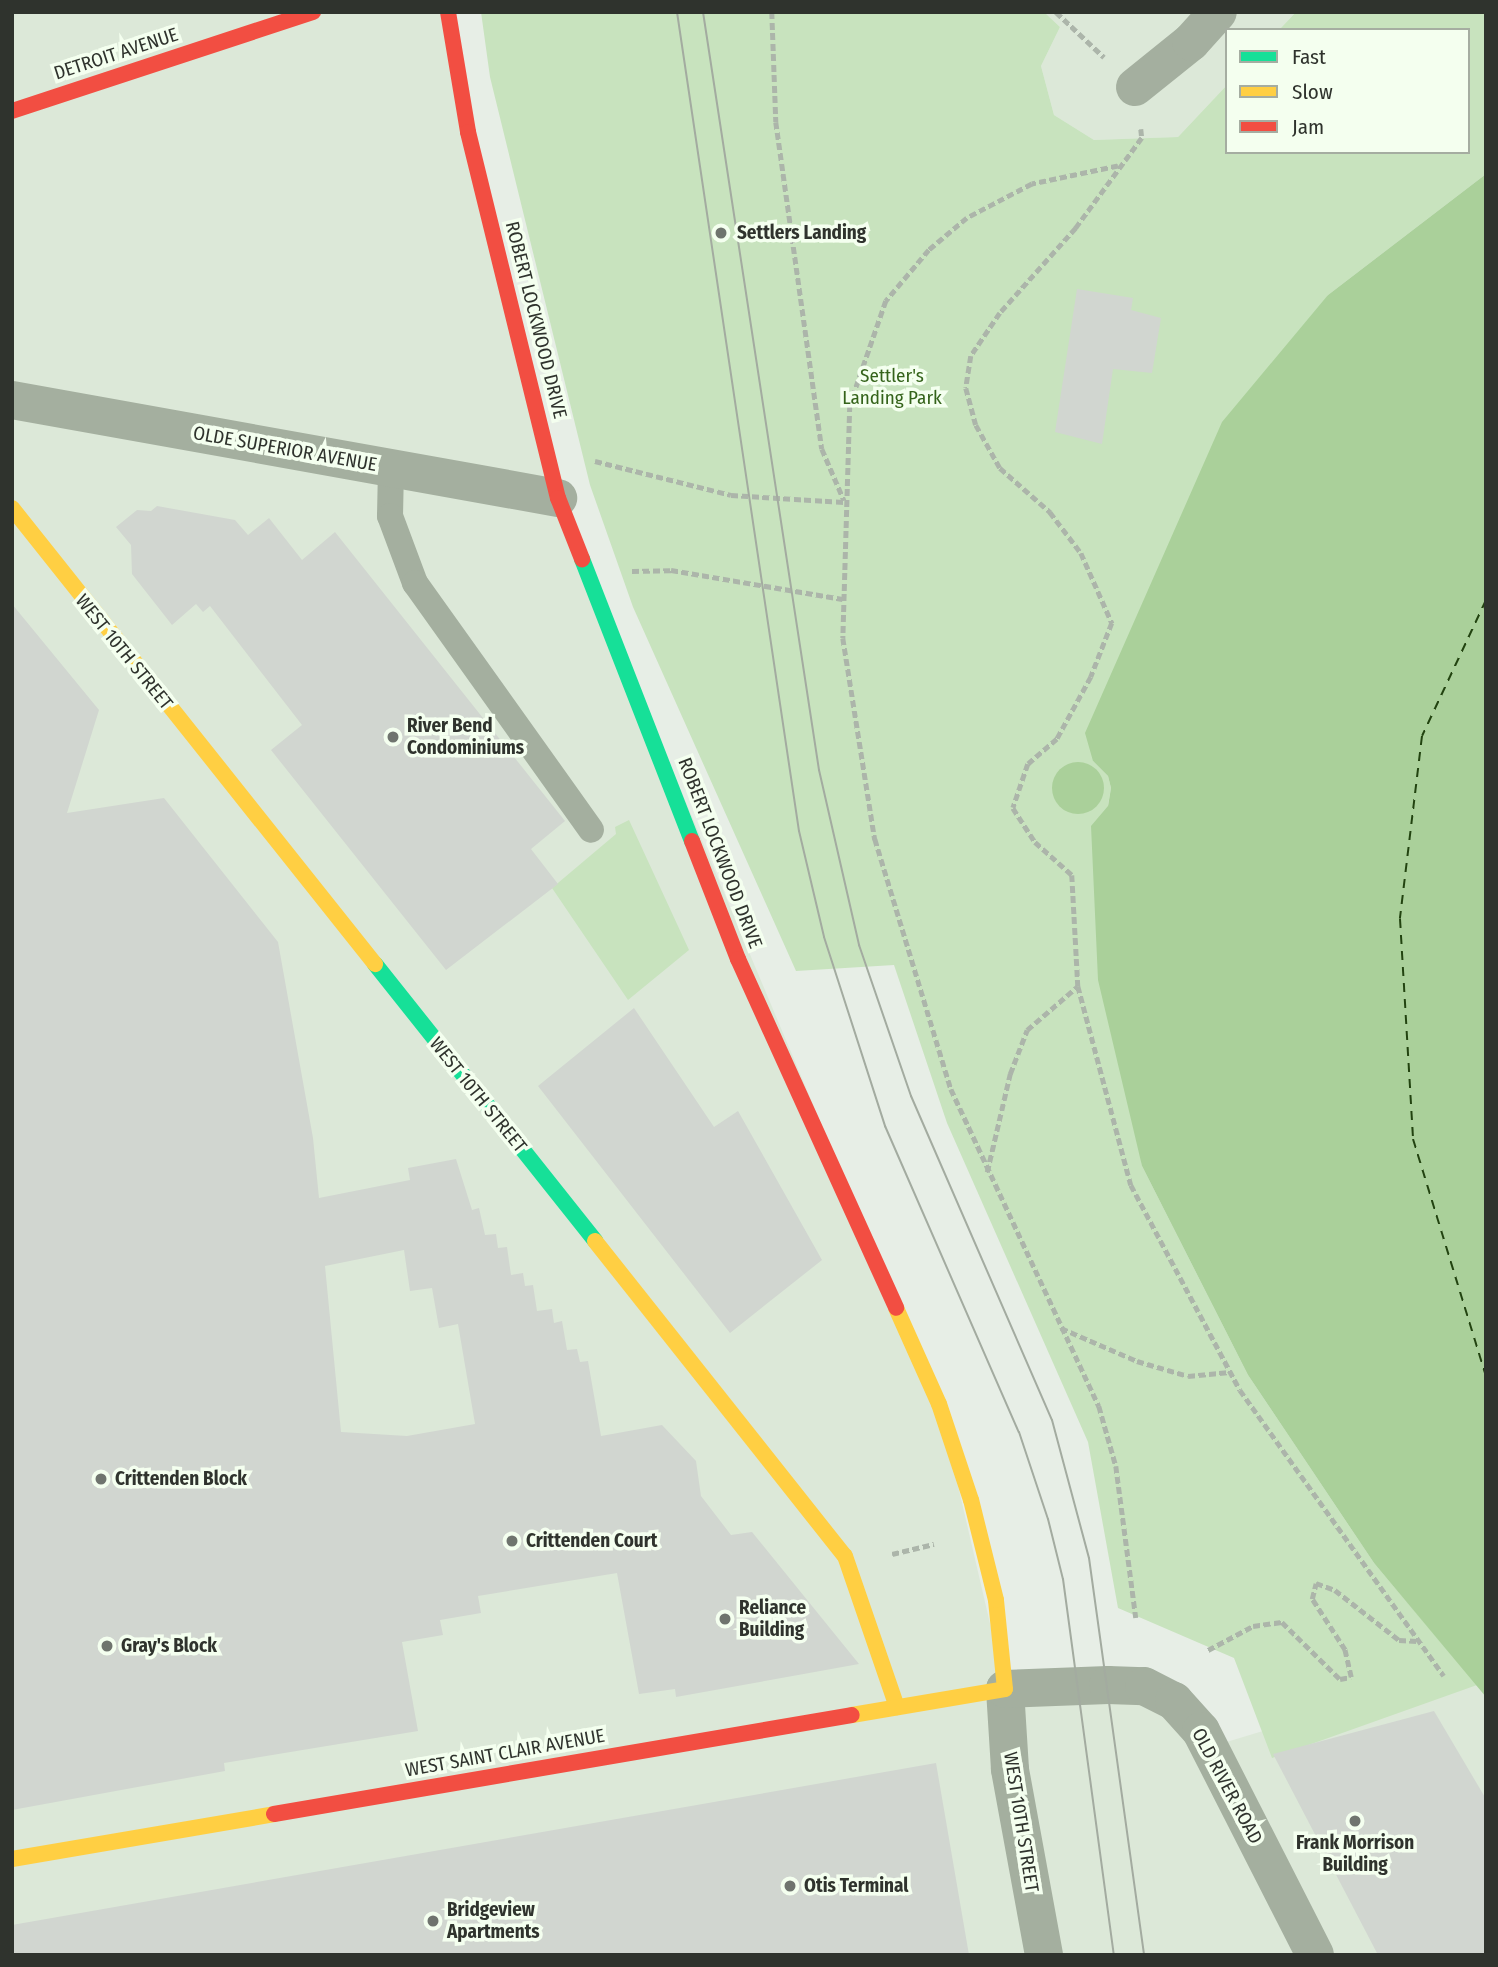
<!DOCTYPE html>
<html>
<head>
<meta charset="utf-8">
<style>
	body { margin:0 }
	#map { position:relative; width:1498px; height:1967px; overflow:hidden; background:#e7eee6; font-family:"Fira Sans Condensed",sans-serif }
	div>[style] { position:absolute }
	.built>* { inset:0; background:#dce8d8 }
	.green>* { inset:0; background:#c8e3be }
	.water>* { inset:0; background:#aad09a }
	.round { border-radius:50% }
	.ferry>* { height:2px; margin-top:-1px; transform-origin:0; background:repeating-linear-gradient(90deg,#224310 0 9px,transparent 0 16px) }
	.building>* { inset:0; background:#d1d6d0 }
	.path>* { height:4.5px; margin-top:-2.25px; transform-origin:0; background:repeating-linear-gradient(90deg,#acb5aa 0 7px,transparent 0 10.5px) }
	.lane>* { height:26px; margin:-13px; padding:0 13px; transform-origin:13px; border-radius:13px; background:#a4af9f }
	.street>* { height:38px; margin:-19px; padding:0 19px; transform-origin:19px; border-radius:19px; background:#a4af9f }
	.fast>* { height:16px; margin:-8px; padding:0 8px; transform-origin:8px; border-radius:8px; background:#16e098 }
	.slow>* { height:16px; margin:-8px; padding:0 8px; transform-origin:8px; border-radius:8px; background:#ffcf43 }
	.jam>* { height:16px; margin:-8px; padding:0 8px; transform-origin:8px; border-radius:8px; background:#f24e42 }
	.tram>* { height:2px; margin:-1px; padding:0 1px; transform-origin:1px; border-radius:1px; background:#a3aba0 }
	.dots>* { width:19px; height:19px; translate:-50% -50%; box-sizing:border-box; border:4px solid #f4ffef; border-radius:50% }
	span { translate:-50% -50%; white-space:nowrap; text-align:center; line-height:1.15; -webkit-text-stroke:7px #f4ffef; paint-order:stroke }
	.street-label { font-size:19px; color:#2f332d }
	.poi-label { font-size:19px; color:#2f332d; font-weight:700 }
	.left { translate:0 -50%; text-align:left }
	.park-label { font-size:19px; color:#34631a }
	.frame { position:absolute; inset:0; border:14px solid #2f332d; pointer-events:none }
	.legend { position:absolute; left:1225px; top:28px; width:245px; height:126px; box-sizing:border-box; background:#f4ffef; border:2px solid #a5ada1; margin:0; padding:9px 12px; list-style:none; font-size:21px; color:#2f332d }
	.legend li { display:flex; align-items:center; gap:14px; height:35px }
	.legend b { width:35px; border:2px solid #a5ada1 }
</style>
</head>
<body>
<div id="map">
	<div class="built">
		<div style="clip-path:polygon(12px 12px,448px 12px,558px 498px,939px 1404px,1005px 1688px,1144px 1686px,1210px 1747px,1444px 1676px,1477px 1685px,1486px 1697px,1486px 1955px,12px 1955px)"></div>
		<div style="clip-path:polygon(1044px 12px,1296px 12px,1279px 30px,1227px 30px,1227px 85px,1178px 137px,1094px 140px,1054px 115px,1041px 66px,1060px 27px)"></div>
	</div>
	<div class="green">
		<div style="clip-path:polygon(481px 12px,1044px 12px,1060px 27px,1041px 66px,1054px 115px,1094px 140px,1178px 137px,1227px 85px,1227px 152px,1468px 152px,1468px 30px,1279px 30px,1296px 12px,1486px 12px,1486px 174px,1328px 295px,1093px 761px,1108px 776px,1111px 788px,1108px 805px,1142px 1166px,1248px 1375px,1374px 1563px,1477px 1685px,1272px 1758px,1234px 1658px,1118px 1608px,1088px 1442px,947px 1123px,894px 965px,796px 971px,633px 607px,590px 485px,490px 77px)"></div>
		<div style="clip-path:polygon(629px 820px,689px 950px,628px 1000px,552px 888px,616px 834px,615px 827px)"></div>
	</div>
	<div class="water">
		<div style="clip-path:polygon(1486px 174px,1486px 1697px,1374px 1563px,1248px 1375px,1142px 1166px,1098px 980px,1091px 826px,1108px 806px,1111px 788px,1108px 776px,1093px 761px,1085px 733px,1222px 422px,1328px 295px)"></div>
		<div class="round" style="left:1052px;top:762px;width:52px;height:52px"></div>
	</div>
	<div class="ferry">
		<div style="left:1486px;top:600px;width:150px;rotate:115.2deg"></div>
		<div style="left:1422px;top:736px;width:184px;rotate:96.9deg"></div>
		<div style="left:1400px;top:919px;width:220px;rotate:86.6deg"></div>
		<div style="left:1413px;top:1139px;width:249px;rotate:72.9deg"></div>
	</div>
	<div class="building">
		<div style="clip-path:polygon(1077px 289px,1133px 298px,1131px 310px,1161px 318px,1152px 373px,1113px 369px,1102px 444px,1055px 432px)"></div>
		<div style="clip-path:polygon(157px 506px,235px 520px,248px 535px,269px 518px,302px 560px,335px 532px,565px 821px,531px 849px,558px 884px,446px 970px,271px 750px,302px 725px,210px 606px,203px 612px,196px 604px,172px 625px,132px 574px,131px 545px,116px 527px,137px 510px,151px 511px)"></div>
		<div style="clip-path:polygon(evenodd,12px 604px,99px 710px,67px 813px,164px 798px,278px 942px,313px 1138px,319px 1198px,410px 1180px,408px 1168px,456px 1159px,472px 1210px,479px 1208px,485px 1235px,496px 1234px,498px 1248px,507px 1247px,511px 1275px,523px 1273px,525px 1286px,533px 1285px,537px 1311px,552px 1309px,554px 1323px,562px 1321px,567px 1350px,577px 1349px,580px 1362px,588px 1361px,601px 1436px,662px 1425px,696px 1461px,701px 1496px,731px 1535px,752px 1532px,859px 1664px,676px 1697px,675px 1689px,639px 1694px,617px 1573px,478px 1596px,481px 1613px,440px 1620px,443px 1635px,402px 1642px,418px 1731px,224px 1763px,225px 1771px,12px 1810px,12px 604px,404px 1250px,410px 1291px,432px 1288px,439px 1328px,458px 1324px,475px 1424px,407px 1436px,341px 1432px,325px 1266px,404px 1250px)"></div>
		<div style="clip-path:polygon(634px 1008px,714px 1127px,738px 1111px,822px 1260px,730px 1333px,538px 1086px)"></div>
		<div style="clip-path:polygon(1434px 1711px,1486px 1799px,1486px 1955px,1378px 1955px,1273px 1754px)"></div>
		<div style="clip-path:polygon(936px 1763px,969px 1955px,12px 1955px,12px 1925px)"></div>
	</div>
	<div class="path">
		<div style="left:772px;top:12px;width:110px;rotate:87.9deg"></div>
		<div style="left:776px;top:122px;width:330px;rotate:82deg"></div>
		<div style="left:822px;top:449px;width:56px;rotate:66.7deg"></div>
		<div style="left:1056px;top:12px;width:66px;rotate:43.2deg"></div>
		<div style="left:1141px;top:129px;width:9px;rotate:84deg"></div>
		<div style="left:1142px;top:138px;width:112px;rotate:126.3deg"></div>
		<div style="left:1076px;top:228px;width:114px;rotate:131.8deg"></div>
		<div style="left:1000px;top:313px;width:52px;rotate:124deg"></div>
		<div style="left:971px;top:356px;width:32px;rotate:99deg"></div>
		<div style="left:966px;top:388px;width:38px;rotate:75deg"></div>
		<div style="left:976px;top:425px;width:49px;rotate:60.8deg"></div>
		<div style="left:1000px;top:468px;width:67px;rotate:41.3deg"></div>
		<div style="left:1050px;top:512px;width:51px;rotate:52.9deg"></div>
		<div style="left:1081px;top:553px;width:77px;rotate:66.1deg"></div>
		<div style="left:1112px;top:623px;width:58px;rotate:111.3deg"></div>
		<div style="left:1091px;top:677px;width:71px;rotate:118.7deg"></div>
		<div style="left:1057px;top:739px;width:38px;rotate:139deg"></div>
		<div style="left:1028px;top:764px;width:46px;rotate:108.8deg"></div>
		<div style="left:1013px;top:808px;width:40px;rotate:57.1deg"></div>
		<div style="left:1035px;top:842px;width:50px;rotate:41.7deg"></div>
		<div style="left:1072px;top:875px;width:111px;rotate:86.9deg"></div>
		<div style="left:1078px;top:986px;width:206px;rotate:75.1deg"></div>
		<div style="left:1131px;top:1185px;width:232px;rotate:62deg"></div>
		<div style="left:1240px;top:1390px;width:351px;rotate:54.5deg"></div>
		<div style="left:1118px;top:166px;width:88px;rotate:168.2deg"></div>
		<div style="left:1032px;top:184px;width:73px;rotate:152.4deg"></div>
		<div style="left:967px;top:218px;width:50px;rotate:139.9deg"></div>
		<div style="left:929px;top:250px;width:67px;rotate:130.1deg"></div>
		<div style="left:886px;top:301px;width:110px;rotate:109.1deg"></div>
		<div style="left:850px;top:405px;width:233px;rotate:91.7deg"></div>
		<div style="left:843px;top:638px;width:204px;rotate:81deg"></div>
		<div style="left:875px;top:839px;width:261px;rotate:73.1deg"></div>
		<div style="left:951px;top:1089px;width:350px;rotate:65deg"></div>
		<div style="left:1099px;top:1406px;width:62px;rotate:74.2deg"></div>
		<div style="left:1116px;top:1466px;width:153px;rotate:82.5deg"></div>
		<div style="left:595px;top:461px;width:140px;rotate:14deg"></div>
		<div style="left:731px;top:495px;width:113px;rotate:3.5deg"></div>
		<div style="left:632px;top:571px;width:39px;rotate:-1deg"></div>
		<div style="left:671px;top:570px;width:174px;rotate:9.6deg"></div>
		<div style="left:987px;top:1172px;width:101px;rotate:-76.8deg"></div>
		<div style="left:1010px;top:1074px;width:47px;rotate:-68.9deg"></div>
		<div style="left:1027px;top:1030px;width:67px;rotate:-40.8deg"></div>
		<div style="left:1061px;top:1328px;width:83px;rotate:23.5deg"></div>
		<div style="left:1137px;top:1361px;width:53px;rotate:16.4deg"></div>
		<div style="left:1188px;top:1376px;width:42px;rotate:-5.4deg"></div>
		<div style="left:892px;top:1554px;width:43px;rotate:-13.4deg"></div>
		<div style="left:1208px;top:1650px;width:51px;rotate:-28.1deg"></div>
		<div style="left:1253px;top:1626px;width:29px;rotate:-8deg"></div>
		<div style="left:1282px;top:1622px;width:81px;rotate:44.5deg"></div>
		<div style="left:1340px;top:1679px;width:11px;rotate:-10deg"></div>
		<div style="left:1351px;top:1677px;width:28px;rotate:-103deg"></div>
		<div style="left:1345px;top:1650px;width:61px;rotate:-122.9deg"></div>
		<div style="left:1312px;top:1599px;width:16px;rotate:-76deg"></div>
		<div style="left:1316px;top:1583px;width:20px;rotate:20deg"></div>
		<div style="left:1335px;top:1590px;width:81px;rotate:38deg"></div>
		<div style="left:1399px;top:1640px;width:18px;rotate:3deg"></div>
	</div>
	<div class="lane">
		<div style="left:391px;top:468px;width:48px;rotate:91.2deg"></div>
		<div style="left:390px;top:516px;width:72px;rotate:69.5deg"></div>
		<div style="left:415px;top:583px;width:303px;rotate:54.5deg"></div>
	</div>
	<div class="street">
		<div style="left:1135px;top:87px;width:72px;rotate:-38.8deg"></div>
		<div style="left:1191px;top:42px;width:40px;rotate:-48deg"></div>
		<div style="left:12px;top:400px;width:555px;rotate:10.18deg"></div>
		<div style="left:1044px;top:1955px;width:189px;rotate:-100.4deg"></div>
		<div style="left:1010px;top:1769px;width:80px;rotate:-93.6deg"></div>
		<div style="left:1005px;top:1689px;width:103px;rotate:-2.2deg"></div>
		<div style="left:1108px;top:1685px;width:36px;rotate:2deg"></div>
		<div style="left:1144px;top:1686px;width:34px;rotate:27deg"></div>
		<div style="left:1174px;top:1701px;width:40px;rotate:48deg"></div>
		<div style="left:1201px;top:1731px;width:251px;rotate:63deg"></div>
	</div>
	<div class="fast">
		<div style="left:582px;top:559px;width:303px;rotate:68.7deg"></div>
		<div style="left:375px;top:964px;width:354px;rotate:51.5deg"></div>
	</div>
	<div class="slow">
		<div style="left:12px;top:508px;width:583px;rotate:51.48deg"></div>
		<div style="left:595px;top:1241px;width:402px;rotate:51.6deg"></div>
		<div style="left:845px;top:1556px;width:160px;rotate:71deg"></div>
		<div style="left:852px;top:1715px;width:155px;rotate:-9.6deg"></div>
		<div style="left:1005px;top:1689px;width:89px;rotate:-95.8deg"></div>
		<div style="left:996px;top:1600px;width:103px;rotate:-104deg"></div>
		<div style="left:971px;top:1500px;width:101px;rotate:-108.4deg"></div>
		<div style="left:939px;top:1404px;width:105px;rotate:-114.1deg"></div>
		<div style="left:12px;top:1859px;width:266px;rotate:-9.7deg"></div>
	</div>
	<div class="jam">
		<div style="left:448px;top:12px;width:122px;rotate:80.5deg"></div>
		<div style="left:468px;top:132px;width:377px;rotate:76.2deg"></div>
		<div style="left:558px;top:498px;width:66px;rotate:68.5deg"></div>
		<div style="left:12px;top:111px;width:317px;rotate:-18.2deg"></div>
		<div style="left:692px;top:841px;width:127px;rotate:68.7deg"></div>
		<div style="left:738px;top:959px;width:383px;rotate:65.6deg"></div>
		<div style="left:274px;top:1814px;width:586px;rotate:-9.72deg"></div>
	</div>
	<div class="tram">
		<div style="left:677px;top:12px;width:828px;rotate:81.53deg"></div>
		<div style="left:799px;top:831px;width:109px;rotate:76.7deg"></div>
		<div style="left:824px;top:937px;width:199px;rotate:72.1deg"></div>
		<div style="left:885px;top:1126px;width:334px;rotate:66.4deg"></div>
		<div style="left:1019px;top:1432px;width:92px;rotate:71.6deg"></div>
		<div style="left:1048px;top:1519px;width:62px;rotate:76deg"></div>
		<div style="left:1063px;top:1579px;width:379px;rotate:82.3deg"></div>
		<div style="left:703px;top:12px;width:767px;rotate:81.3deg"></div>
		<div style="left:819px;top:770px;width:180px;rotate:77.1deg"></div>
		<div style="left:859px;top:945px;width:160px;rotate:71deg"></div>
		<div style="left:911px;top:1096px;width:353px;rotate:66.5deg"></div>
		<div style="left:1052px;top:1420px;width:143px;rotate:75deg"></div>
		<div style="left:1089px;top:1558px;width:401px;rotate:82.1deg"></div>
	</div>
	<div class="dots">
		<div style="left:721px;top:233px;background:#6f746e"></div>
		<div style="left:393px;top:737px;background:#6f746e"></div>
		<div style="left:101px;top:1479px;background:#6f746e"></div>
		<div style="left:512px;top:1541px;background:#6f746e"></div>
		<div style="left:725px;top:1619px;background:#6f746e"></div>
		<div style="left:107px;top:1646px;background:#6f746e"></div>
		<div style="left:1355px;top:1821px;background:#6f746e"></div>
		<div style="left:790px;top:1886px;background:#6f746e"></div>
		<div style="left:433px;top:1921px;background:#6f746e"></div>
	</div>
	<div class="street-label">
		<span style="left:116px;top:54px;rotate:-18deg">DETROIT AVENUE</span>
		<span style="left:536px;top:320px;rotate:76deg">ROBERT LOCKWOOD DRIVE</span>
		<span style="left:285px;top:449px;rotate:10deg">OLDE SUPERIOR AVENUE</span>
		<span style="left:124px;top:652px;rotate:51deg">WEST 10TH STREET</span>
		<span style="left:720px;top:853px;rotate:69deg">ROBERT LOCKWOOD DRIVE</span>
		<span style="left:478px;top:1095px;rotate:51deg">WEST 10TH STREET</span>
		<span style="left:505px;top:1753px;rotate:-10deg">WEST SAINT CLAIR AVENUE</span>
		<span style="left:1227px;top:1786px;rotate:62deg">OLD RIVER ROAD</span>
		<span style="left:1021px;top:1822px;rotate:81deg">WEST 10TH STREET</span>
	</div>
	<div class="poi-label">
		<span class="left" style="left:737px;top:233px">Settlers Landing</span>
		<span class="left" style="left:407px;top:737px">River Bend<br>Condominiums</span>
		<span class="left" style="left:115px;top:1479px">Crittenden Block</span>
		<span class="left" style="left:526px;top:1541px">Crittenden Court</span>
		<span class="left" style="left:739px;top:1619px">Reliance<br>Building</span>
		<span class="left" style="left:121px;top:1646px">Gray's Block</span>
		<span style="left:1355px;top:1854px">Frank Morrison<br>Building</span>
		<span class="left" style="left:804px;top:1886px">Otis Terminal</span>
		<span class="left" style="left:447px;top:1921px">Bridgeview<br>Apartments</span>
	</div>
	<div class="park-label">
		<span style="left:892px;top:387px">Settler's<br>Landing Park</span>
	</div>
	<div class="frame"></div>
	<ul class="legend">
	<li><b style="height:9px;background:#16e098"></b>Fast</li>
	<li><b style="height:9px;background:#ffcf43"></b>Slow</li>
	<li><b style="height:9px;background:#f24e42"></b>Jam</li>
	</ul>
</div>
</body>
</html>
